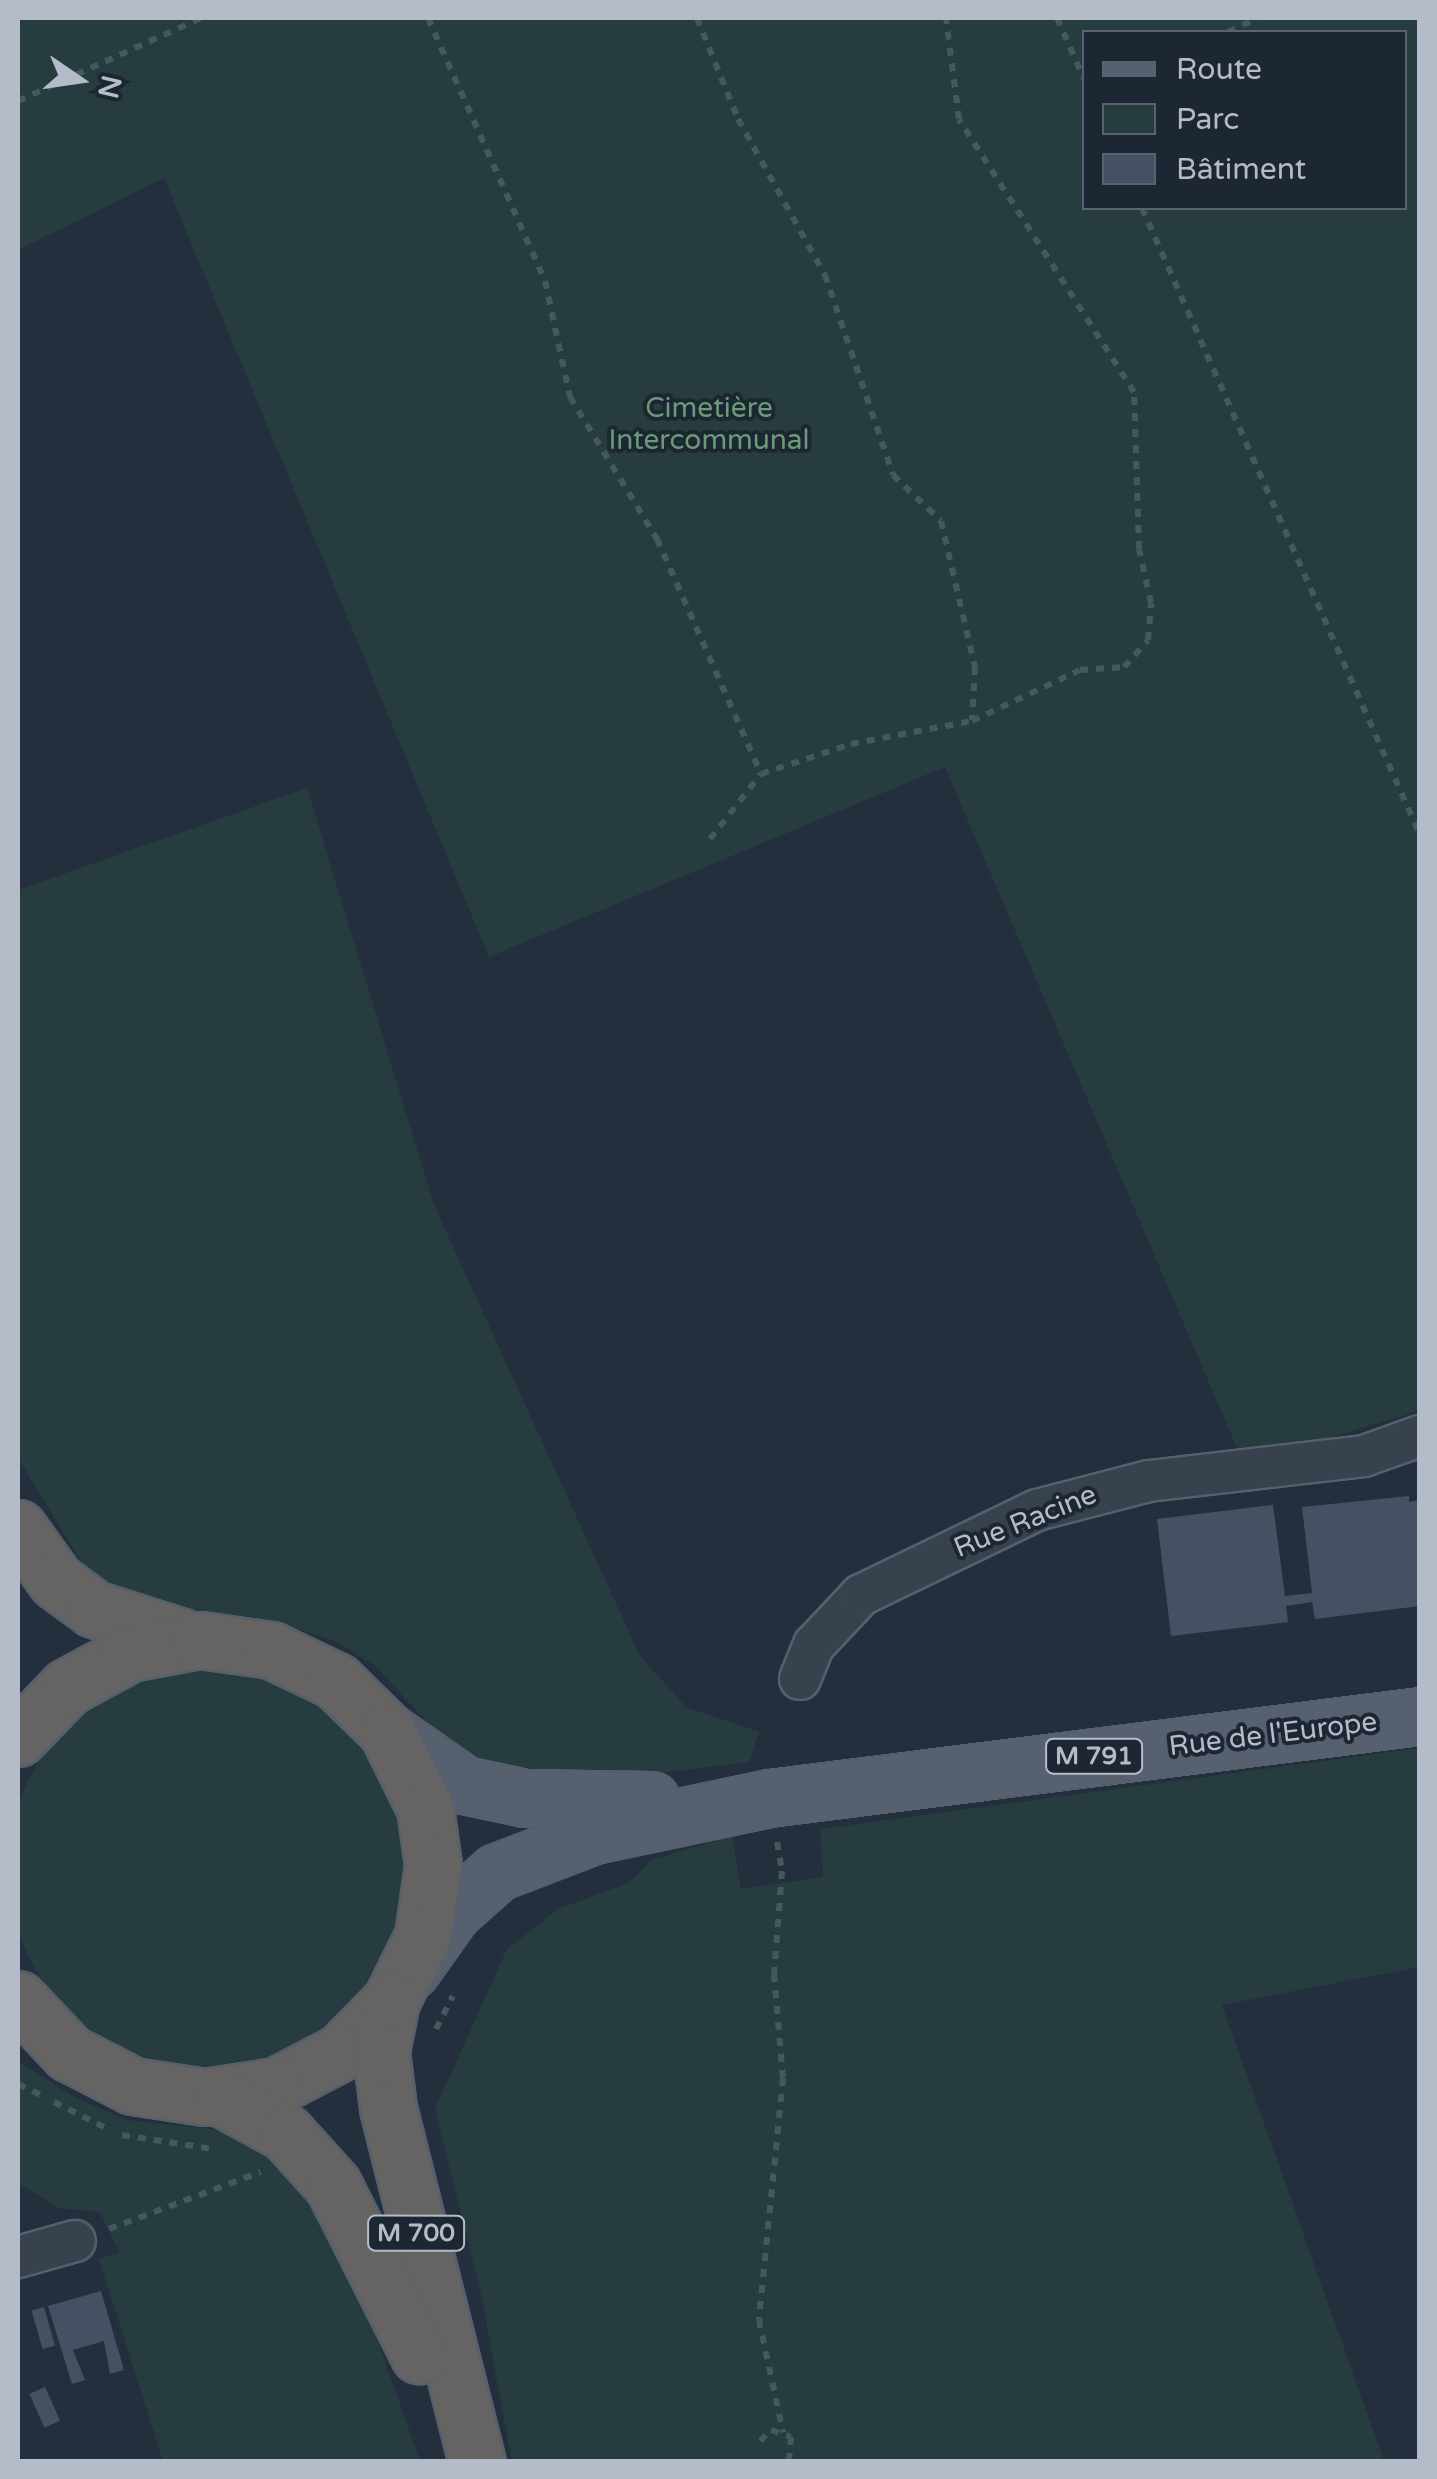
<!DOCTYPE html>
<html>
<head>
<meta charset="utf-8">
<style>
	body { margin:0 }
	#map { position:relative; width:1437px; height:2479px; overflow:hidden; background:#242f3e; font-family:"Varela Round",sans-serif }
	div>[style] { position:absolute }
	.green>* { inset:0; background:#263c3f }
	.round { border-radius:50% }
	.building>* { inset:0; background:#455162; transform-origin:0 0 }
	.path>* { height:6px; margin-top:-3px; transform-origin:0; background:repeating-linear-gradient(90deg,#44595c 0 8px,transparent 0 16px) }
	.roads { filter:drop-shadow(2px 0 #565f6c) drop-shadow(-2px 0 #565f6c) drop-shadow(0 2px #565f6c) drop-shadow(0 -2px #565f6c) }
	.minor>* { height:40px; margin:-20px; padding:0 20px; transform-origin:20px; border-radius:20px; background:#38414e }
	.primary>* { height:55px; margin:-27.5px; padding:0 27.5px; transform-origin:27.5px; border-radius:27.5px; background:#56606e }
	.trunk>* { height:55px; margin:-27.5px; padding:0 27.5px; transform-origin:27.5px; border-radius:27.5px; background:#656462 }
	span { translate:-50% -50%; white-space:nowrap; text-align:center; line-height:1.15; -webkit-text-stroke:8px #1d2633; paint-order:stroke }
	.shield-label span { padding:2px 8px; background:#1d2633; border:2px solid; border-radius:8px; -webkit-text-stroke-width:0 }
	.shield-label { font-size:25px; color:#b4bcc9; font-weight:700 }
	.park-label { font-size:28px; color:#6b9a76 }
	.street-label { font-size:28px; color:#b4bcc9 }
	.frame { position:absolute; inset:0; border:20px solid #b4bcc9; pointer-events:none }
	.legend { position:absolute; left:1082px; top:30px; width:325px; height:180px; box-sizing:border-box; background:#1d2633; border:2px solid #59626f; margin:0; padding:12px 18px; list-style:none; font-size:30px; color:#b4bcc9 }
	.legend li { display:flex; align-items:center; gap:20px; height:50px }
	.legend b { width:50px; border:2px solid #59626f }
	.north { position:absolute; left:30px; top:30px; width:100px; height:100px; -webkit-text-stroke:8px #1d2633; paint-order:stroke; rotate:103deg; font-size:28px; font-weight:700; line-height:40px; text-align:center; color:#b4bcc9 }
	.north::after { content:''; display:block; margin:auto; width:35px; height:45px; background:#b4bcc9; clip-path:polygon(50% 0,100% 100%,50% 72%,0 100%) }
</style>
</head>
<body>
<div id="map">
	<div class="green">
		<div style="clip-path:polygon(evenodd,18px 18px,1419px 18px,1419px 1411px,1301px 1446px,1237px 1448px,945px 767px,489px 957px,164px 178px,18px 250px,18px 18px,1084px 32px,1404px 32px,1404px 208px,1084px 208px,1084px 32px)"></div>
		<div style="clip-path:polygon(307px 788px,434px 1205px,640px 1656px,687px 1708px,759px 1732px,749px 1762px,635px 1776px,516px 1767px,454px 1751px,375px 1666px,338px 1642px,266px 1619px,153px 1606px,114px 1590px,82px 1563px,18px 1458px,18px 890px)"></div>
		<div class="round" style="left:8px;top:1669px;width:398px;height:398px"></div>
		<div style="clip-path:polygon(1419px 1748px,1419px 1967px,1222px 2005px,1384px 2461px,512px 2461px,480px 2289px,435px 2109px,507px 1949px,558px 1909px,628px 1883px,652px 1860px,732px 1836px,741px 1889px,823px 1877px,820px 1829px)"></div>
		<div style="clip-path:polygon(18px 2061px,74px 2097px,127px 2120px,262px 2134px,320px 2213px,371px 2322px,420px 2461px,163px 2461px,99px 2259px,119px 2252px,100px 2212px,59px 2208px,18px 2183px)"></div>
	</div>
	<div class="building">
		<div style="clip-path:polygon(1409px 1496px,1409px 1502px,1420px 1500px,1420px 1606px,1315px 1619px,1312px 1602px,1286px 1606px,1288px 1622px,1171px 1636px,1157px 1519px,1273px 1505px,1285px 1596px,1312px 1593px,1302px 1507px)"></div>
		<div style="clip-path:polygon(101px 2291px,124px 2370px,110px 2374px,104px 2341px,73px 2350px,85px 2380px,72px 2384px,48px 2306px)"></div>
		<div style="left:44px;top:2307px;width:40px;height:13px;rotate:74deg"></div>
		<div style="left:45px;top:2387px;width:37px;height:17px;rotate:66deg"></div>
	</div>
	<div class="path">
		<div style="left:428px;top:18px;width:288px;rotate:66deg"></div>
		<div style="left:545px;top:281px;width:119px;rotate:77.8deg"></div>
		<div style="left:570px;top:397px;width:167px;rotate:58.5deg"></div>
		<div style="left:657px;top:539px;width:257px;rotate:66.1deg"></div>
		<div style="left:697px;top:18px;width:109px;rotate:67.9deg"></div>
		<div style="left:738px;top:119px;width:179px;rotate:60.9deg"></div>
		<div style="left:825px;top:275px;width:211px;rotate:71.2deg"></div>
		<div style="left:893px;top:475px;width:66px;rotate:43.8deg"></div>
		<div style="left:941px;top:521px;width:150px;rotate:76.9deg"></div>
		<div style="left:975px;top:667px;width:53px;rotate:93.2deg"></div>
		<div style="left:1057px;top:18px;width:67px;rotate:66.1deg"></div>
		<div style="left:1228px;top:32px;width:33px;rotate:-25deg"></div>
		<div style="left:18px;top:101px;width:201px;rotate:-24.4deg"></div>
		<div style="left:1142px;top:208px;width:686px;rotate:66.09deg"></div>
		<div style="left:710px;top:839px;width:83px;rotate:-51.9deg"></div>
		<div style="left:761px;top:774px;width:95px;rotate:-18.4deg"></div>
		<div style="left:851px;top:744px;width:123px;rotate:-10.8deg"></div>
		<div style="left:972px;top:721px;width:119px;rotate:-25.3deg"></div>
		<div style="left:1080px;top:670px;width:44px;rotate:-3.9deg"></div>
		<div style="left:1124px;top:667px;width:36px;rotate:-48deg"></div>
		<div style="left:1148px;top:640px;width:37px;rotate:-85deg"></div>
		<div style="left:1151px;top:603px;width:55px;rotate:-102.5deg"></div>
		<div style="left:1139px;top:549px;width:157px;rotate:-91.8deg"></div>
		<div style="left:1134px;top:392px;width:324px;rotate:-122.7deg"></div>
		<div style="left:959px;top:119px;width:102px;rotate:-97.3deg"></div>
		<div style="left:777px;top:1842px;width:29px;rotate:80deg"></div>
		<div style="left:782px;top:1871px;width:103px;rotate:94.4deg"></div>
		<div style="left:774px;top:1974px;width:104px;rotate:85.1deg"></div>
		<div style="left:783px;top:2078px;width:243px;rotate:95.7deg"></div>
		<div style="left:759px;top:2320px;width:115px;rotate:77.9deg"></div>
		<div style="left:436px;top:2029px;width:37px;rotate:-63deg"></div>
		<div style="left:18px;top:2084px;width:28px;rotate:26deg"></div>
		<div style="left:54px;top:2102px;width:63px;rotate:26.6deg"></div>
		<div style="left:122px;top:2135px;width:92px;rotate:8.7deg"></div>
		<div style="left:109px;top:2229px;width:162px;rotate:-20.6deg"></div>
		<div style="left:760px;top:2441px;width:16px;rotate:-45deg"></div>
		<div style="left:771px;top:2430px;width:21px;rotate:19deg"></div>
		<div style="left:791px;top:2437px;width:25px;rotate:95deg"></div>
	</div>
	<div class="roads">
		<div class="minor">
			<div style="left:800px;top:1679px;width:37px;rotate:-68deg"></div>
			<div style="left:814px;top:1645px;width:69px;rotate:-46.8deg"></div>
			<div style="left:861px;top:1595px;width:195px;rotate:-25.8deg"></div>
			<div style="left:1037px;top:1510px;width:116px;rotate:-14.5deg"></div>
			<div style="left:1149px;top:1481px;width:216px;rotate:-6.6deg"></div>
			<div style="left:1364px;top:1456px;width:59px;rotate:-19.7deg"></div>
			<div style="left:18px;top:2257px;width:59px;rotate:-15.7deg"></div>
		</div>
		<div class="primary">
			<div style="left:387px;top:1731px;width:94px;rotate:35deg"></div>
			<div style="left:464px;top:1785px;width:62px;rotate:12deg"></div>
			<div style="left:525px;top:1798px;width:126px;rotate:0.9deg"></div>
			<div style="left:411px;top:1970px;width:71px;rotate:-54.7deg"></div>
			<div style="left:452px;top:1912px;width:60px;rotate:-41.6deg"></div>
			<div style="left:497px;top:1872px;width:104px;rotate:-20.9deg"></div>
			<div style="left:594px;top:1835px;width:179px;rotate:-11.9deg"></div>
			<div style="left:769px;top:1798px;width:656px;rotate:-7.18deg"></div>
		</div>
		<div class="trunk">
			<div style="left:18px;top:1528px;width:65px;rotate:54.4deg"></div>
			<div style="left:56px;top:1581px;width:47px;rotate:36.4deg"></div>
			<div style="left:94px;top:1609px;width:92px;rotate:17.7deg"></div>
			<div style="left:18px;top:1738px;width:71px;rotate:-46.1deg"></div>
			<div style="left:67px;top:1687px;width:72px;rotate:-28.4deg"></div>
			<div style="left:130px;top:1653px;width:71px;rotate:-10.5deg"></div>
			<div style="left:200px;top:1640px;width:72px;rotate:8deg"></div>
			<div style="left:271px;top:1650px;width:72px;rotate:25.5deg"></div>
			<div style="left:336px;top:1681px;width:71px;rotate:44.4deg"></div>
			<div style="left:387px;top:1731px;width:86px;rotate:63.7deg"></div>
			<div style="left:425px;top:1808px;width:58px;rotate:82deg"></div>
			<div style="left:433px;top:1865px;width:72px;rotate:98deg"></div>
			<div style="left:423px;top:1936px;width:72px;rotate:116.2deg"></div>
			<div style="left:391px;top:2001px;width:71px;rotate:134.4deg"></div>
			<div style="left:341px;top:2052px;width:73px;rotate:152.4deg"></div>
			<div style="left:276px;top:2086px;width:72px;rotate:171.2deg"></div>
			<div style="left:205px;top:2097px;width:73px;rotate:-171.3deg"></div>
			<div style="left:133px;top:2086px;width:72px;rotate:-152.7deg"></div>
			<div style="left:69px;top:2053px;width:74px;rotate:-133.4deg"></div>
			<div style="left:391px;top:2001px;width:51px;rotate:101.3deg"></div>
			<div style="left:381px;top:2051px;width:57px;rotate:83deg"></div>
			<div style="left:388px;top:2108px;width:365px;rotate:75.9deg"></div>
			<div style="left:220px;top:2097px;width:75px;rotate:28.6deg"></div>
			<div style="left:286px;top:2133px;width:70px;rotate:47.9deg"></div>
			<div style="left:333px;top:2185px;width:191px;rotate:63.2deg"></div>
		</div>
	</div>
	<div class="shield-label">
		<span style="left:1094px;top:1756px">M 791</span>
		<span style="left:416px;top:2233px">M 700</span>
	</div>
	<div class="park-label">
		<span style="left:709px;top:424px">Cimetière<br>Intercommunal</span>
	</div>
	<div class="street-label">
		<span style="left:1025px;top:1521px;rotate:-22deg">Rue Racine</span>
		<span style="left:1273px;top:1734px;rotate:-7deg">Rue de l'Europe</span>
	</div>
	<div class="frame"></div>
	<ul class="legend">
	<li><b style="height:12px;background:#56606e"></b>Route</li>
	<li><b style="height:28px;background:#263c3f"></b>Parc</li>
	<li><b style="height:28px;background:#455162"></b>Bâtiment</li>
	</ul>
	<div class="north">N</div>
</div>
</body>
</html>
